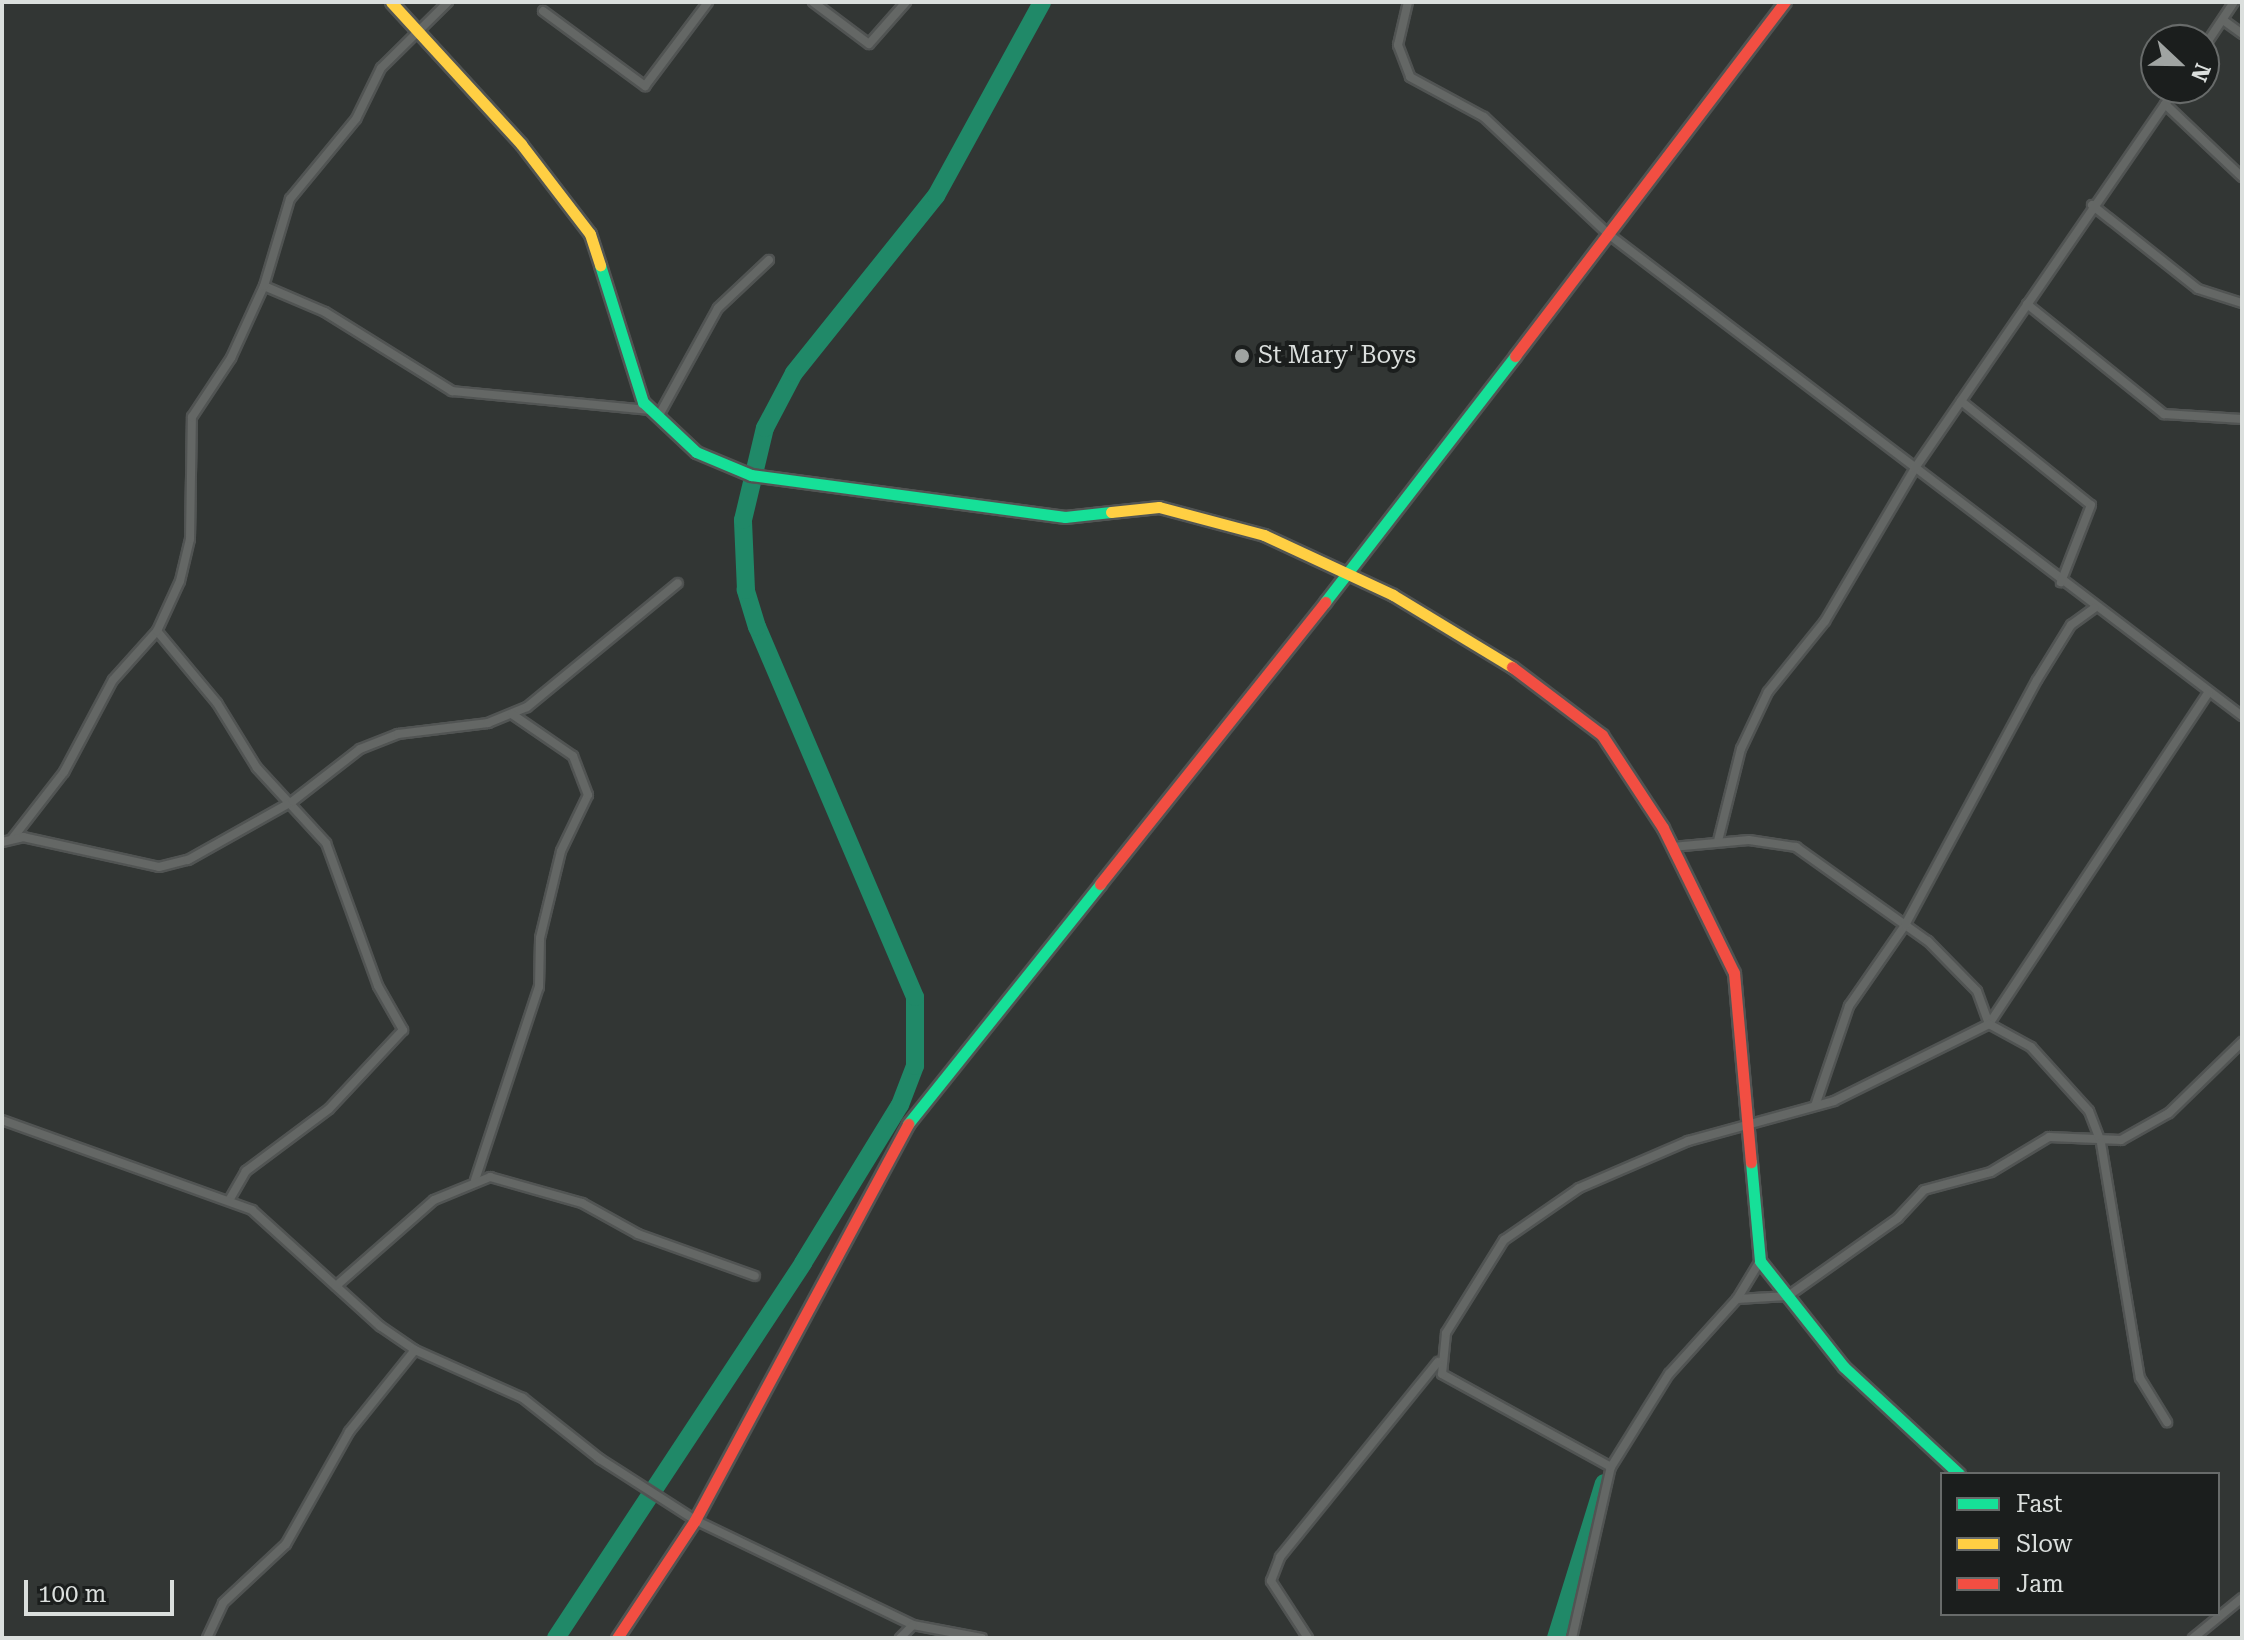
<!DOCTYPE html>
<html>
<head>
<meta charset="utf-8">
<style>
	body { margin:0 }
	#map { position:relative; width:2244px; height:1640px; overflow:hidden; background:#323634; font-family:"Roboto Serif",serif }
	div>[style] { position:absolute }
	.river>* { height:18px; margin:-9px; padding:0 9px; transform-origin:9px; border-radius:9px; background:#208968 }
	.roads { filter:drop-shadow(2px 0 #515453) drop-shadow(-2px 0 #515453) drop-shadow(0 2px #515453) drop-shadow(0 -2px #515453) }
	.street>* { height:8px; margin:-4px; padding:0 4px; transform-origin:4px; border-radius:4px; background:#646765 }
	.fast>* { height:11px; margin:-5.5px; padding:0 5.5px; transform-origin:5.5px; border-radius:5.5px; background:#16e098 }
	.slow>* { height:11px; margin:-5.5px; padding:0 5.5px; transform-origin:5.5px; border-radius:5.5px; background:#ffcf43 }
	.jam>* { height:11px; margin:-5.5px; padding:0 5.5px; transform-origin:5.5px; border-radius:5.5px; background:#f24e42 }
	.dots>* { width:22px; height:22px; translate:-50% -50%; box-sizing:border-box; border:4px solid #1b1e1d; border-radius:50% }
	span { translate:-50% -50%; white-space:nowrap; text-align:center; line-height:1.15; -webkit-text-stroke:8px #1b1e1d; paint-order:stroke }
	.poi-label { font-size:24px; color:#dbdfdd }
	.left { translate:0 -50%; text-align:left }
	.frame { position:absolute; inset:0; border:4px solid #dbdfdd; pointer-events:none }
	.legend { position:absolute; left:1940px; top:1472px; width:280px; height:144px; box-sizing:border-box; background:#1b1e1d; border:2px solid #686b6a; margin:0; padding:10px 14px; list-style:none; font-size:24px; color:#dbdfdd }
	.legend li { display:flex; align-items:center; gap:16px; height:40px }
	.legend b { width:40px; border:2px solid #686b6a }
	.north { position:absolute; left:2140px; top:24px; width:80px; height:80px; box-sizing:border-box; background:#1b1e1d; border:2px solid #686b6a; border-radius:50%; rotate:112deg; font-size:22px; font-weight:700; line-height:32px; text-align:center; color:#dbdfdd }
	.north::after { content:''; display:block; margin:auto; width:28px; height:36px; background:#a0a4a2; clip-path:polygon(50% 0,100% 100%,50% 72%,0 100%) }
	.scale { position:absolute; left:24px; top:1580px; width:150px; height:36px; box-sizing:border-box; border:4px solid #dbdfdd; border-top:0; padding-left:10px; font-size:24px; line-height:28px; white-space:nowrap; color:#dbdfdd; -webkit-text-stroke:6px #1b1e1d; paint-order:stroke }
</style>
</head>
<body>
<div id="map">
	<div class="river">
		<div style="left:556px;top:1638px;width:449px;rotate:-56.6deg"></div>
		<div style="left:803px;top:1263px;width:185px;rotate:-58.5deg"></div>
		<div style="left:900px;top:1105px;width:42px;rotate:-69deg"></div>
		<div style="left:915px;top:1066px;width:69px;rotate:-90deg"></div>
		<div style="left:915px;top:997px;width:402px;rotate:-113.1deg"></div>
		<div style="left:757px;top:627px;width:39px;rotate:-107deg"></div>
		<div style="left:746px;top:590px;width:70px;rotate:-92.5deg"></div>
		<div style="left:743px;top:520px;width:95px;rotate:-76.6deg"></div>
		<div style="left:765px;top:428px;width:62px;rotate:-62.2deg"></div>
		<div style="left:794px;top:373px;width:227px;rotate:-51.3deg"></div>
		<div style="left:936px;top:196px;width:221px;rotate:-61.3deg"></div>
		<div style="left:1556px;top:1638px;width:162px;rotate:-72.8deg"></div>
	</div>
	<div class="roads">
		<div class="street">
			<div style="left:813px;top:2px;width:70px;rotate:36.9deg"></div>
			<div style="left:869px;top:44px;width:56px;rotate:-48.6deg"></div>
			<div style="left:1408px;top:2px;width:44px;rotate:103.1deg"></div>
			<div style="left:1398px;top:45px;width:34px;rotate:69deg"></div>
			<div style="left:1410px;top:77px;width:84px;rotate:28.4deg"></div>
			<div style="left:1484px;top:117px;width:169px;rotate:43.3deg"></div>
			<div style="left:1607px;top:233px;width:798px;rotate:37.26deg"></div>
			<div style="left:543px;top:11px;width:127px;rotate:36.3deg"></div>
			<div style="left:645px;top:86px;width:105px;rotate:-53.1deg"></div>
			<div style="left:2223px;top:20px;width:24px;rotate:36deg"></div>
			<div style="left:2204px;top:47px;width:54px;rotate:-56.3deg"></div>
			<div style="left:2165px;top:104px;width:106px;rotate:43.5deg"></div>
			<div style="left:2092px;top:205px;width:135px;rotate:38.4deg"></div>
			<div style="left:2198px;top:289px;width:46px;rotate:17.7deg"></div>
			<div style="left:264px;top:286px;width:66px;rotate:23.1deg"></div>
			<div style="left:325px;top:312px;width:150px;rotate:31.9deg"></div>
			<div style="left:452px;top:391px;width:198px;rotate:5.5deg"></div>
			<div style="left:2027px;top:304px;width:176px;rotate:38.8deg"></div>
			<div style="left:2164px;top:414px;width:78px;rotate:3.7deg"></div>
			<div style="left:1961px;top:401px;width:166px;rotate:38.7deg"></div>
			<div style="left:2091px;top:505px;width:83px;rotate:111.3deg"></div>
			<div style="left:658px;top:417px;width:124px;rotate:-61.2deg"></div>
			<div style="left:718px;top:308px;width:70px;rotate:-43.3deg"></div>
			<div style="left:157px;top:631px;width:94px;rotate:50.2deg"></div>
			<div style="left:217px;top:703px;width:76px;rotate:58.4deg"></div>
			<div style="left:257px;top:768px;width:102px;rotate:47.4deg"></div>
			<div style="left:326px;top:843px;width:152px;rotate:70deg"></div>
			<div style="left:378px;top:986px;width:51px;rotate:60.4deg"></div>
			<div style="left:403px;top:1030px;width:108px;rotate:133.1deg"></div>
			<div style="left:329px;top:1109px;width:104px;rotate:143.2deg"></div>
			<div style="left:246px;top:1171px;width:34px;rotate:120deg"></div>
			<div style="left:12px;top:839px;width:85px;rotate:-52.2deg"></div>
			<div style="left:64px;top:772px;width:104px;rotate:-62deg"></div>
			<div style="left:113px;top:680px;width:66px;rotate:-48.1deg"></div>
			<div style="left:157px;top:631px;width:55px;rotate:-65.3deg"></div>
			<div style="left:180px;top:581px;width:43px;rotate:-76.6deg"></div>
			<div style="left:190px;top:539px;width:122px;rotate:-89.1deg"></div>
			<div style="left:192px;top:417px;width:71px;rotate:-56.5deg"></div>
			<div style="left:231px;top:358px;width:79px;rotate:-65.4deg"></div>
			<div style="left:264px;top:286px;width:91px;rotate:-73.4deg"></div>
			<div style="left:290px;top:199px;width:104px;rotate:-50.5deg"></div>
			<div style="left:356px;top:119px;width:57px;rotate:-63.9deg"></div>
			<div style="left:381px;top:68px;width:94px;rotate:-44.6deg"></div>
			<div style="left:1718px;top:841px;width:95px;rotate:-76deg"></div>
			<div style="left:1741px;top:749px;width:63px;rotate:-64.7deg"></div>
			<div style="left:1768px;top:692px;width:91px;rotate:-51.2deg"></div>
			<div style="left:1825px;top:621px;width:178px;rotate:-59.5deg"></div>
			<div style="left:1915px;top:468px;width:461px;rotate:-55.5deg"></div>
			<div style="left:2px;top:842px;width:22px;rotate:-13deg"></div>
			<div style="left:23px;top:837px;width:139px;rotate:12.4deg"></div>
			<div style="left:159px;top:867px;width:30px;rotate:-14deg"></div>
			<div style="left:188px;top:860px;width:120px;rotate:-29.3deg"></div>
			<div style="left:293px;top:801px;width:85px;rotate:-37.8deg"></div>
			<div style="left:360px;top:749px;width:41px;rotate:-21.5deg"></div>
			<div style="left:398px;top:734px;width:91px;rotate:-7deg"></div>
			<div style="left:488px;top:723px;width:42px;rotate:-22.3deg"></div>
			<div style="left:527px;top:707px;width:195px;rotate:-39.4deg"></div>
			<div style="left:1672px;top:847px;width:77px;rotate:-5.2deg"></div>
			<div style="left:1749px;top:840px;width:48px;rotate:8.5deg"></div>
			<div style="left:1796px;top:847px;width:162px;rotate:35.5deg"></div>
			<div style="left:1928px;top:941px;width:70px;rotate:45.6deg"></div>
			<div style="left:1977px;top:991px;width:35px;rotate:70deg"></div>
			<div style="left:1989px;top:1024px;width:398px;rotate:-56.5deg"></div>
			<div style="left:1815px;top:1106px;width:106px;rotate:-71.2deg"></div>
			<div style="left:1849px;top:1006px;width:98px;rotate:-55.3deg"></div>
			<div style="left:1905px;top:925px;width:278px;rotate:-61.7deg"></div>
			<div style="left:2037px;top:680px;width:65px;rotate:-58.3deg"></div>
			<div style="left:2071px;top:625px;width:29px;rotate:-36deg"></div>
			<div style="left:2px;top:1120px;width:266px;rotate:19.8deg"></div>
			<div style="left:252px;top:1210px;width:173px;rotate:42.2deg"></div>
			<div style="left:380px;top:1326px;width:42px;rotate:34.4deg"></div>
			<div style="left:415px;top:1350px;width:118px;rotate:24deg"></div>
			<div style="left:523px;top:1398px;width:98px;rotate:38.4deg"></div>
			<div style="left:600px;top:1459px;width:113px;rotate:32.7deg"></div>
			<div style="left:695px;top:1520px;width:242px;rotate:25.7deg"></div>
			<div style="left:913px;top:1625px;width:70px;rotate:10.7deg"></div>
			<div style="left:475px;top:1180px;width:203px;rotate:-71.7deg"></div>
			<div style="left:539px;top:987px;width:49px;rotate:-88.8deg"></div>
			<div style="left:540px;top:938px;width:89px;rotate:-76.4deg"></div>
			<div style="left:561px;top:851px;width:62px;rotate:-64.3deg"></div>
			<div style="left:588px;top:795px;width:42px;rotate:-111deg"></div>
			<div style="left:573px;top:756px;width:74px;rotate:-145.5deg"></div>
			<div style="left:336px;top:1286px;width:130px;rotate:-41.3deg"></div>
			<div style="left:434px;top:1200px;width:61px;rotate:-22.3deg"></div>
			<div style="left:490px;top:1177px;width:96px;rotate:15.8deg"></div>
			<div style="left:582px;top:1203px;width:64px;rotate:29deg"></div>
			<div style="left:638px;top:1234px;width:124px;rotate:19.7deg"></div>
			<div style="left:1737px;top:1299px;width:51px;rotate:-3.4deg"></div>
			<div style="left:1788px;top:1296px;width:135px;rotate:-35.3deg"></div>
			<div style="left:1898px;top:1218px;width:38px;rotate:-47deg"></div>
			<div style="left:1924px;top:1190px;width:69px;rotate:-15deg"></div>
			<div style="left:1991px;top:1172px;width:68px;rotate:-31.1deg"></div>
			<div style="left:2049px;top:1137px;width:72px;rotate:2.4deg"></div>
			<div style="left:2121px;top:1140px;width:55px;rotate:-29.4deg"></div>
			<div style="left:2169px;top:1113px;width:102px;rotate:-44.2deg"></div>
			<div style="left:1611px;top:1467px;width:193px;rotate:-151.2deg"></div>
			<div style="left:1442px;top:1374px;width:41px;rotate:-84.4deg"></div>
			<div style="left:1446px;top:1333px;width:110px;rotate:-58.1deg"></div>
			<div style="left:1504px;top:1240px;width:91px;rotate:-34.7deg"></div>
			<div style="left:1579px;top:1188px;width:119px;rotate:-23.3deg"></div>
			<div style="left:1688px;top:1141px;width:151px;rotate:-15.3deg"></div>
			<div style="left:1834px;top:1101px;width:173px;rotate:-26.4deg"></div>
			<div style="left:1989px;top:1024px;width:48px;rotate:28.7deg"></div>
			<div style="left:2031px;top:1047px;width:86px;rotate:47.8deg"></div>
			<div style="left:2089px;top:1111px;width:34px;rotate:69deg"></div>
			<div style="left:2101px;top:1143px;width:238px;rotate:80.6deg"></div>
			<div style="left:2140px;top:1378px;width:52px;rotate:58.5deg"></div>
			<div style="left:207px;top:1638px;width:38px;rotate:-65deg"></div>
			<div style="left:223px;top:1603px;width:86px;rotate:-43.1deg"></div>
			<div style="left:286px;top:1544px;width:129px;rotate:-60.6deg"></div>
			<div style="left:349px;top:1432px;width:105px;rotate:-51.2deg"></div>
			<div style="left:900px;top:1638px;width:18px;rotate:-45deg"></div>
			<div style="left:1308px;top:1638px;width:68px;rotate:-123deg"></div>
			<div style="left:1271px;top:1581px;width:26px;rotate:-69deg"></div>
			<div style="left:1280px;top:1557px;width:251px;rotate:-51deg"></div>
			<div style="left:1572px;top:1638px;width:175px;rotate:-77.2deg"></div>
			<div style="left:1611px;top:1467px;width:110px;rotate:-58.1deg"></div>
			<div style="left:1669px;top:1374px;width:101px;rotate:-47.8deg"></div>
			<div style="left:1737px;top:1299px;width:44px;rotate:-58.8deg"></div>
			<div style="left:2193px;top:1638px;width:63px;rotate:-39.2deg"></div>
		</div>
		<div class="fast">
			<div style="left:600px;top:265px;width:144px;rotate:72.6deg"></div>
			<div style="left:643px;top:402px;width:73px;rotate:43.3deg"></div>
			<div style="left:696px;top:452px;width:60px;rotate:22.7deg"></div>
			<div style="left:751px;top:475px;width:317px;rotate:7.6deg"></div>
			<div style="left:1065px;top:517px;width:46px;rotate:-6.2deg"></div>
			<div style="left:1325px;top:602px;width:311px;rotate:-52.3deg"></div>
			<div style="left:908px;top:1124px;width:307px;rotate:-51.3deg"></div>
			<div style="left:1751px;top:1162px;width:99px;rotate:84.8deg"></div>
			<div style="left:1760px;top:1261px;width:135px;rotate:51.6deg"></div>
			<div style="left:1844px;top:1367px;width:157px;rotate:42.9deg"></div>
		</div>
		<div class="slow">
			<div style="left:391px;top:2px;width:193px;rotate:47.5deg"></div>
			<div style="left:521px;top:144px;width:113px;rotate:52.5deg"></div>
			<div style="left:590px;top:234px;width:33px;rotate:72deg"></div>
			<div style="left:1111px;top:512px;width:48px;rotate:-5.9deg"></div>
			<div style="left:1159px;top:507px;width:109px;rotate:14.9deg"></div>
			<div style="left:1264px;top:535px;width:142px;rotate:24.9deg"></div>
			<div style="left:1393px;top:595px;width:139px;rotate:31.2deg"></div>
		</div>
		<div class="jam">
			<div style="left:1515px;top:356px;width:445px;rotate:-52.7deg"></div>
			<div style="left:1512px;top:667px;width:113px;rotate:37.1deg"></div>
			<div style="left:1602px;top:735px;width:111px;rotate:56.7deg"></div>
			<div style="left:1663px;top:828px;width:161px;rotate:63.9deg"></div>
			<div style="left:1734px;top:973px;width:190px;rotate:84.9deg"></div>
			<div style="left:1100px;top:884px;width:361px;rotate:-51.4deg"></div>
			<div style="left:617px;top:1638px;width:141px;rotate:-56.5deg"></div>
			<div style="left:695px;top:1520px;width:450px;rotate:-61.7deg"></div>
		</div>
	</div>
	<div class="dots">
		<div style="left:1242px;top:356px;background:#a0a4a2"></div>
	</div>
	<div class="poi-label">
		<span class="left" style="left:1258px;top:356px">St Mary' Boys</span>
	</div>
	<div class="frame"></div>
	<ul class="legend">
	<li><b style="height:10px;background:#16e098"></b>Fast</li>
	<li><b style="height:10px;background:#ffcf43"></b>Slow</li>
	<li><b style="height:10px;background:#f24e42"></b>Jam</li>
	</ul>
	<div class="north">N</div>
	<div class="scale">100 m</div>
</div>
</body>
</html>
